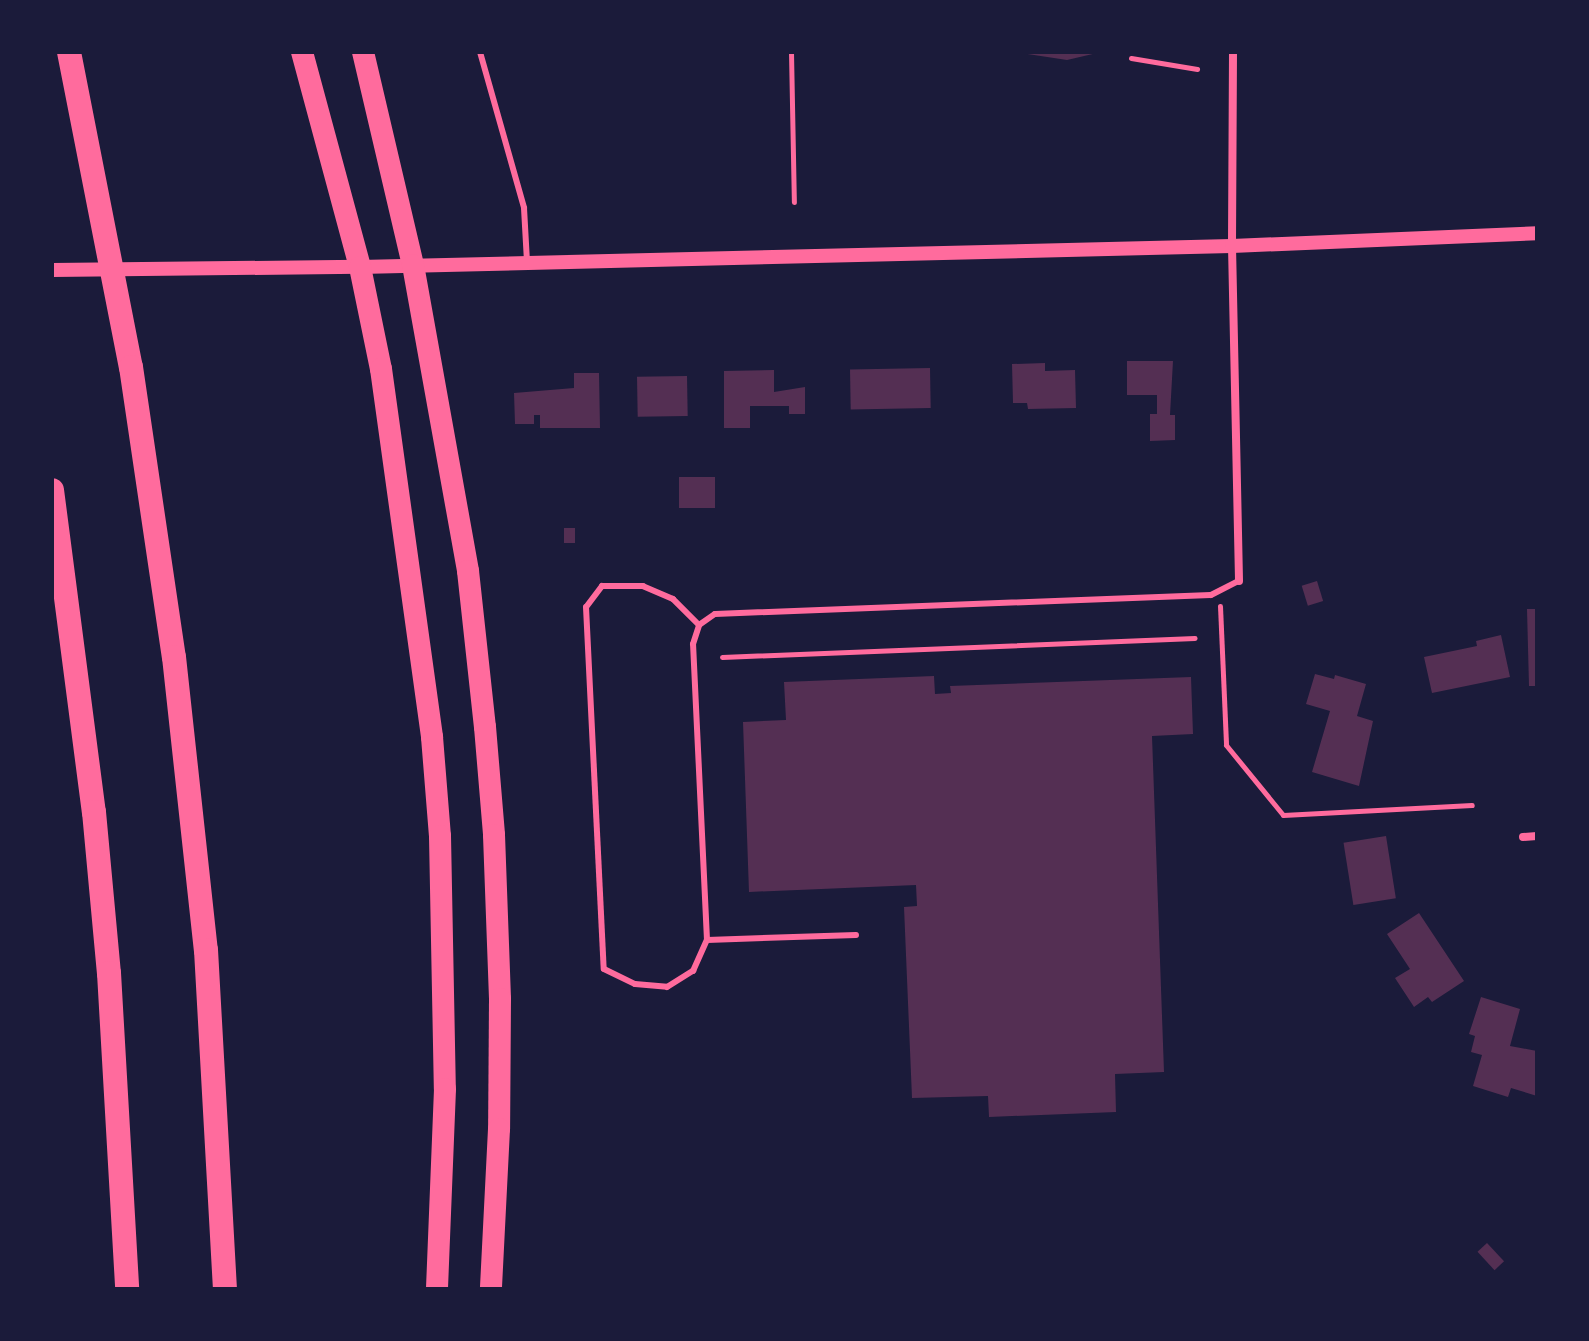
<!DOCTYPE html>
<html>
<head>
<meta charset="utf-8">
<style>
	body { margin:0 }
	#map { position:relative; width:1589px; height:1341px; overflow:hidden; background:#1b1b3a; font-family:"DejaVu Sans",sans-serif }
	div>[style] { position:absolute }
	.building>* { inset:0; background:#542f53; transform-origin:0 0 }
	.path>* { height:5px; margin:-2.5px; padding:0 2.5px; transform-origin:2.5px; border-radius:2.5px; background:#ff6b9d }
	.service>* { height:6px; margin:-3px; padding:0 3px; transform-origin:3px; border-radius:3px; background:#ff6b9d }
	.minor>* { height:8px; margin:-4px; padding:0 4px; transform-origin:4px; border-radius:4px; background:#ff6b9d }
	.tertiary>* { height:14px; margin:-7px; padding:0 7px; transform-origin:7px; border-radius:7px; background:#ff6b9d }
	.trunk>* { height:22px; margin:-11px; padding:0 11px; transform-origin:11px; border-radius:11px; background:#ff6b9d }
	.motorway>* { height:24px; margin:-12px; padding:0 12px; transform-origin:12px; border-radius:12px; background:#ff6b9d }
	span { translate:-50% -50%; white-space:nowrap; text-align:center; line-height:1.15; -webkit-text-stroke:6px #1b1b3a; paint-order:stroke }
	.frame { position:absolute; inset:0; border:54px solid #1b1b3a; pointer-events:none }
</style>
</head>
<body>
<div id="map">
	<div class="building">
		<div style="clip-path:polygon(1014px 52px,1097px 52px,1097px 53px,1067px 60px)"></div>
		<div style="clip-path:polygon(1127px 361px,1173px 361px,1170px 415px,1175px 415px,1175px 440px,1150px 441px,1150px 414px,1157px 414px,1157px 395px,1127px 395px)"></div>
		<div style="clip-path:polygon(1045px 363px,1045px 371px,1075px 370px,1076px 408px,1028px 409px,1027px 403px,1013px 403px,1012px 364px)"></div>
		<div style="left:930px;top:368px;width:40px;height:80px;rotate:89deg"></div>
		<div style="clip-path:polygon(774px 370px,774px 392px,805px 387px,805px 414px,789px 414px,789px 406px,750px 406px,750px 428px,724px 428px,724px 371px)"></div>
		<div style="clip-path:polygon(574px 373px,599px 373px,600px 428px,540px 428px,540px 415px,534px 415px,534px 424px,515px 424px,514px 393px,574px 388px)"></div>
		<div style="left:687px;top:376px;width:40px;height:50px;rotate:89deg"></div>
		<div style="left:715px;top:477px;width:31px;height:36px;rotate:90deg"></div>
		<div style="left:564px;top:528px;width:11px;height:15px"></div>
		<div style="left:1317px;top:581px;width:21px;height:16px;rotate:73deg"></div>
		<div style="clip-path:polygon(1527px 609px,1537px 609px,1537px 686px,1529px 686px)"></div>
		<div style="clip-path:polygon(1501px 635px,1510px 677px,1432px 693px,1424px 657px,1477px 646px,1476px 641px)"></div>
		<div style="clip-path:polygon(1315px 674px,1334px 679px,1335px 675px,1366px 684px,1357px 716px,1373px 721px,1359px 786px,1312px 772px,1330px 711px,1306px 704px)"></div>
		<div style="clip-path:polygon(934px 676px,935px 694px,951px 693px,950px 686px,1191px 677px,1193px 734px,1152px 736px,1164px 1072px,1115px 1074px,1116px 1112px,989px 1117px,988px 1096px,912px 1098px,904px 907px,917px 906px,916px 885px,749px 892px,743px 722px,786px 720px,784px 682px)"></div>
		<div style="left:1386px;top:836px;width:63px;height:43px;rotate:81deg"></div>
		<div style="clip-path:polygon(1419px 913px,1464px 981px,1432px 1002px,1428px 997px,1414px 1007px,1395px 978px,1410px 969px,1387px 934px)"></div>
		<div style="clip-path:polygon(1481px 997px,1520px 1009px,1510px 1046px,1537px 1051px,1537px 1096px,1511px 1088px,1508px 1097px,1473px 1086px,1482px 1055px,1471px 1052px,1475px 1036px,1469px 1034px)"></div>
		<div style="left:1487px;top:1243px;width:25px;height:13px;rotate:47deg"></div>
	</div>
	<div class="path">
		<div style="left:791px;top:52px;width:150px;rotate:88.9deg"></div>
		<div style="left:1131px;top:58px;width:67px;rotate:9.5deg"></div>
		<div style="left:1220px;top:606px;width:139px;rotate:87.5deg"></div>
		<div style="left:1226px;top:745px;width:90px;rotate:50.8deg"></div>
		<div style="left:1283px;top:815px;width:189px;rotate:-3deg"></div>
		<div style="left:722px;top:657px;width:473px;rotate:-2.3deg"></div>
	</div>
	<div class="service">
		<div style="left:480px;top:52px;width:162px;rotate:74.2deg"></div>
		<div style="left:524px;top:208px;width:54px;rotate:86.8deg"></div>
		<div style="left:699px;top:625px;width:37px;rotate:-135deg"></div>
		<div style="left:673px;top:599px;width:33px;rotate:-157deg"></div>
		<div style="left:643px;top:586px;width:41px;rotate:180deg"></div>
		<div style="left:602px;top:586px;width:26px;rotate:127deg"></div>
		<div style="left:586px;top:607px;width:362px;rotate:87.2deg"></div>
		<div style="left:604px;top:969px;width:34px;rotate:26deg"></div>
		<div style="left:635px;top:984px;width:32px;rotate:5deg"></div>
		<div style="left:667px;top:987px;width:31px;rotate:-32deg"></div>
		<div style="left:693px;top:971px;width:34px;rotate:-66deg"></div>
		<div style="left:856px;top:935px;width:149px;rotate:178.1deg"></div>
		<div style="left:707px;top:940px;width:296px;rotate:-92.7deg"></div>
		<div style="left:693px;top:644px;width:20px;rotate:-72deg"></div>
		<div style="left:699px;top:625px;width:19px;rotate:-35deg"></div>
		<div style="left:715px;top:614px;width:496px;rotate:-2.2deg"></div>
		<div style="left:1211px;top:595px;width:31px;rotate:-27deg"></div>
	</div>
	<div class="minor">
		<div style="left:1233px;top:52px;width:194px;rotate:90.3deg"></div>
		<div style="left:1232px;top:246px;width:335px;rotate:88.8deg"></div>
		<div style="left:1523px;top:837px;width:14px;rotate:-4deg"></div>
	</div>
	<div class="tertiary">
		<div style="left:52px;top:270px;width:308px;rotate:-0.6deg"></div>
		<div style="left:360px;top:267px;width:872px;rotate:-1.38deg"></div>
		<div style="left:1232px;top:246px;width:305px;rotate:-2.4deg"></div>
	</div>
	<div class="trunk">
		<div style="left:302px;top:52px;width:223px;rotate:74.9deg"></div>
		<div style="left:360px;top:267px;width:104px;rotate:78.4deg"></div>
		<div style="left:381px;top:369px;width:372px;rotate:82.1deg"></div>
		<div style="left:432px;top:737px;width:99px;rotate:85.4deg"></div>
		<div style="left:440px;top:836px;width:253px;rotate:88.9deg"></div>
		<div style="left:445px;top:1089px;width:200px;rotate:92.3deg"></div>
		<div style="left:363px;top:52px;width:219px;rotate:76.8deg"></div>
		<div style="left:413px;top:265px;width:311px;rotate:79.8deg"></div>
		<div style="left:468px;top:571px;width:157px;rotate:83.8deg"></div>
		<div style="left:485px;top:727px;width:108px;rotate:85.2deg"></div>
		<div style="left:494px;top:835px;width:164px;rotate:87.9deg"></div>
		<div style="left:500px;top:999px;width:130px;rotate:90.4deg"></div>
		<div style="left:499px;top:1129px;width:160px;rotate:92.9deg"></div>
	</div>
	<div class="motorway">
		<div style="left:69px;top:52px;width:321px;rotate:78.9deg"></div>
		<div style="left:131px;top:367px;width:293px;rotate:81.6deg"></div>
		<div style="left:174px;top:657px;width:295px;rotate:83.8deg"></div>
		<div style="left:206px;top:950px;width:340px;rotate:86.8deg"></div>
		<div style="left:52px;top:490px;width:325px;rotate:82.6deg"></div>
		<div style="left:94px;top:812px;width:162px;rotate:84.7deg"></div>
		<div style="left:109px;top:973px;width:317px;rotate:86.7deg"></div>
	</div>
	<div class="frame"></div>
</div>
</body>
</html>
